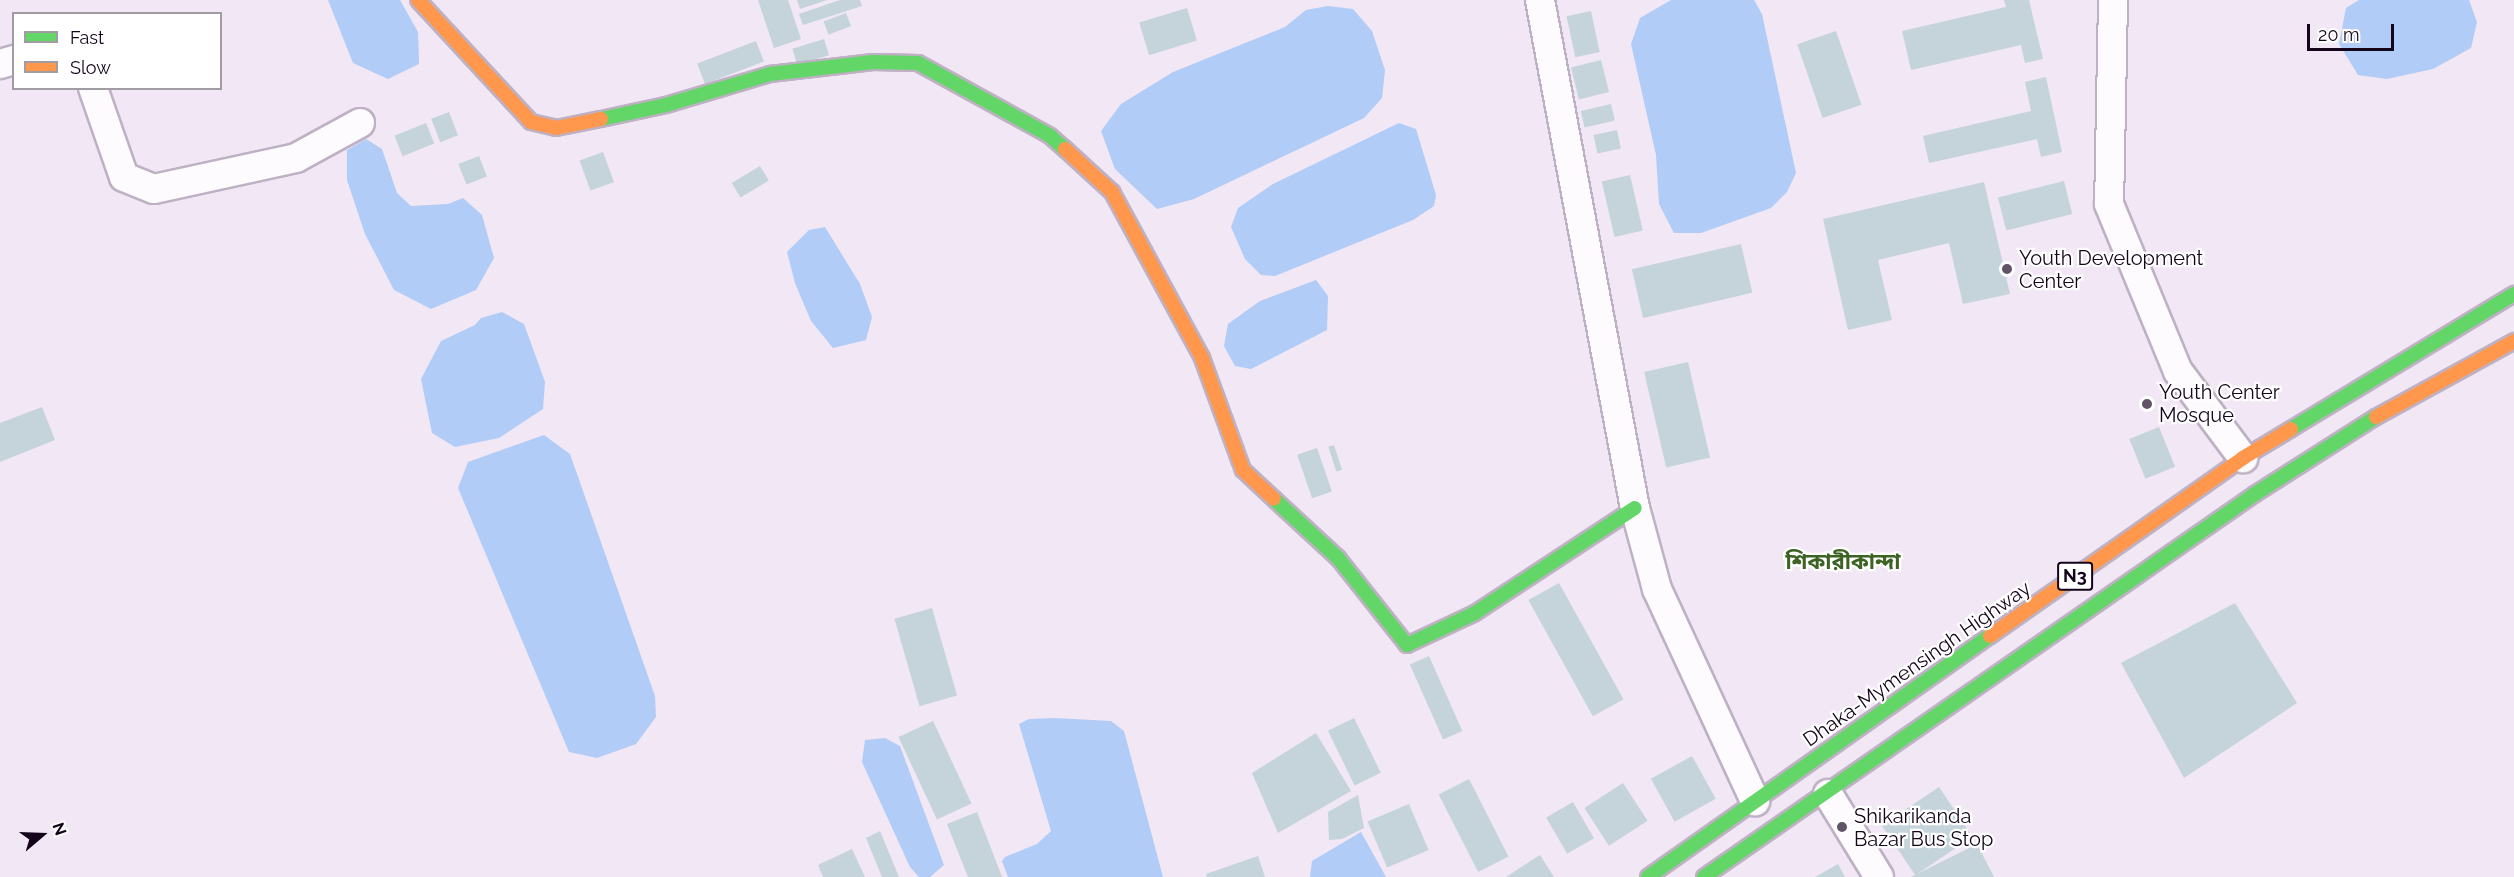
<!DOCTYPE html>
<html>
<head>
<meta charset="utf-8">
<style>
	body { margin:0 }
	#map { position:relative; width:2514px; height:877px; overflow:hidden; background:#f1e7f5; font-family:Raleway,"Noto Sans Bengali",sans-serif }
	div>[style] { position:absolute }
	.water>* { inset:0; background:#b1ccf6 }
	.building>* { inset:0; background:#c4d4da; transform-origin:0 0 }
	.roads { filter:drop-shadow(2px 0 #beb1c3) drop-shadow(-2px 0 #beb1c3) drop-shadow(0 2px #beb1c3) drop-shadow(0 -2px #beb1c3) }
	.street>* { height:28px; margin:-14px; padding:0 14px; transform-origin:14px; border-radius:14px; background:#fdfbfe }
	.fast>* { height:14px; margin:-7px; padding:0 7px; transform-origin:7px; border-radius:7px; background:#63d668 }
	.slow>* { height:14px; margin:-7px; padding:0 7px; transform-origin:7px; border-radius:7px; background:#ff974d }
	.dots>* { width:16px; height:16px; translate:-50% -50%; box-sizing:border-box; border:3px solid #fff; border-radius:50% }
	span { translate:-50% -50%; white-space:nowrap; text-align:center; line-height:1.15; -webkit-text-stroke:4.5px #fff; paint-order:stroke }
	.shield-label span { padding:2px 4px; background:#fff; border:2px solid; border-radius:4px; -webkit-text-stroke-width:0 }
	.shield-label { font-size:18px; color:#14051b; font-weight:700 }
	.poi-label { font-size:20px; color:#14051b }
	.left { translate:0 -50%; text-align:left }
	.street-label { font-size:20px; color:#14051b }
	.quarter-label { font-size:22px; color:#3c6224; font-weight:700 }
	.legend { position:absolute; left:12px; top:12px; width:210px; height:78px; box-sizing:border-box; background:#fff; border:2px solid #a19ba4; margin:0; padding:8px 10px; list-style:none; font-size:18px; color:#14051b }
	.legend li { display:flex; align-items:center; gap:12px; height:30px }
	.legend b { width:30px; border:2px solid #a19ba4 }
	.north { position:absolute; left:12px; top:805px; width:60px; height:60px; -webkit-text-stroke:4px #fff; paint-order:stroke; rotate:71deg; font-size:16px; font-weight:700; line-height:24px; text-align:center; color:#14051b }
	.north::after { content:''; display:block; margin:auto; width:21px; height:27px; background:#14051b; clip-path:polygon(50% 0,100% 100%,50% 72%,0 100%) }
	.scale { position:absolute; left:2307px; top:24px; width:87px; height:27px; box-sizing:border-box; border:3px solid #14051b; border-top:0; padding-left:8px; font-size:18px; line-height:21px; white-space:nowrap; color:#14051b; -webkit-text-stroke:4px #fff; paint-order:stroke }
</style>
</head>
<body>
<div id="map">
	<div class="water">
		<div style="clip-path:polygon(328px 0,400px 0,418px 32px,419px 64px,388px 79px,353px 63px)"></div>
		<div style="clip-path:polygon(1754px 0,1762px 14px,1796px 173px,1787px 192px,1771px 208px,1701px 233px,1674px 233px,1659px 204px,1656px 155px,1631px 44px,1640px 18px,1671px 0)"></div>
		<div style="clip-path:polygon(2359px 0,2469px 0,2477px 22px,2471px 48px,2433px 69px,2387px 79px,2358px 75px,2339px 44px,2346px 8px)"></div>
		<div style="clip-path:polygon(1328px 6px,1353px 9px,1372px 31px,1385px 70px,1382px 98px,1364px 118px,1194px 199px,1157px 209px,1115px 169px,1101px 131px,1121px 104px,1173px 72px,1285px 27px,1306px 10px)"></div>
		<div style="clip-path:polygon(1399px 123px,1416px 129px,1436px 195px,1434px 206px,1413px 220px,1275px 276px,1261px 275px,1245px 259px,1231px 227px,1238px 208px,1273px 184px)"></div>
		<div style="clip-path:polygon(366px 139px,382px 149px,397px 193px,411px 206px,448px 204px,463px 198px,482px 215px,494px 258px,476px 290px,431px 309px,394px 290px,365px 234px,347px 180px,347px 150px)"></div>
		<div style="clip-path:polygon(825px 227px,860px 284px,872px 317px,866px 340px,833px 348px,811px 321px,795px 283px,787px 252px,809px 230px)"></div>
		<div style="clip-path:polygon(1316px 280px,1328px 296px,1327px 330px,1251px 369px,1235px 366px,1224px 346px,1228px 324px,1260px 301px)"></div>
		<div style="clip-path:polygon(502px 312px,524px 324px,545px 382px,543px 409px,499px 438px,455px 447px,432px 433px,421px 379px,441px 341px,475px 325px,481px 318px)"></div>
		<div style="clip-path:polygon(544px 435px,570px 454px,655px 696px,656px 717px,636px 744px,597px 758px,569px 752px,458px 488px,468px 462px)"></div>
		<div style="clip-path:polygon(1054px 718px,1111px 721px,1124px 731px,1163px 877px,1008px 877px,1002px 861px,1005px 857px,1037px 844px,1051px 831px,1019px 724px,1029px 719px)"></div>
		<div style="clip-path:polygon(885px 738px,900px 746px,944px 865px,930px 877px,919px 877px,910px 867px,862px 762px,865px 740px)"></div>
		<div style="clip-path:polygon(1361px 832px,1386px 877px,1310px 877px,1312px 861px)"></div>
	</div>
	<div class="building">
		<div style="clip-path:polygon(758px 0,788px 0,801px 39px,774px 48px)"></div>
		<div style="clip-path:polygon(797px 0,827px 0,800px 9px)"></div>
		<div style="clip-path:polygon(840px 0,860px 0,862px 6px,803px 25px,799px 14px)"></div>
		<div style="clip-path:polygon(2004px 0,2029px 0,2043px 59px,2025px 63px,2021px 45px,1911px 70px,1902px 31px,2006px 7px)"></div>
		<div style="left:1187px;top:8px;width:34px;height:50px;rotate:73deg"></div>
		<div style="left:1591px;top:11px;width:42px;height:25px;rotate:78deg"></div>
		<div style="left:846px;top:13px;width:14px;height:24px;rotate:69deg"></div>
		<div style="left:1836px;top:31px;width:78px;height:41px;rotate:71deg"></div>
		<div style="left:824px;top:39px;width:17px;height:33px;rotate:73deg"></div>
		<div style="left:756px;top:41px;width:22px;height:63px;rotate:69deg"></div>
		<div style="left:1601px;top:60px;width:33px;height:31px;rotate:76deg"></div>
		<div style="clip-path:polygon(2046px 77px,2062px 152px,2041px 157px,2037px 139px,1929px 163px,1923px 136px,2031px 111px,2025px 82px)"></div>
		<div style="left:1611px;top:104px;width:17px;height:31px;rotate:77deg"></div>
		<div style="left:449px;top:112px;width:25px;height:19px;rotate:69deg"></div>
		<div style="left:426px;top:123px;width:22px;height:34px;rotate:68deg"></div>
		<div style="left:1617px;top:130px;width:19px;height:24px;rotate:78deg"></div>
		<div style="left:603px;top:152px;width:32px;height:25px;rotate:70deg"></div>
		<div style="left:479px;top:156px;width:22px;height:22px;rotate:69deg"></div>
		<div style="left:760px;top:166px;width:17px;height:33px;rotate:59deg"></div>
		<div style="left:1630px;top:175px;width:57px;height:29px;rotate:77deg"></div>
		<div style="left:2064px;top:181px;width:34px;height:68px;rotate:76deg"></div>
		<div style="clip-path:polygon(1984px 182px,2010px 294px,1963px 304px,1949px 243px,1878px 260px,1892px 320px,1848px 330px,1823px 219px)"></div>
		<div style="left:1741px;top:244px;width:50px;height:112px;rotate:77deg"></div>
		<div style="left:1688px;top:362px;width:98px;height:45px;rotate:77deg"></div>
		<div style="clip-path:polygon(42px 407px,55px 440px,0 462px,0 423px)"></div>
		<div style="left:2159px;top:427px;width:43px;height:32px;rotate:68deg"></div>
		<div style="left:1334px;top:445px;width:26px;height:6px;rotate:72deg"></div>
		<div style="left:1317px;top:448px;width:46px;height:21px;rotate:71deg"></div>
		<div style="left:1559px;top:583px;width:133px;height:35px;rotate:61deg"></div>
		<div style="clip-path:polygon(2235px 603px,2297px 703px,2184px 778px,2121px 663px)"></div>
		<div style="left:932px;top:608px;width:91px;height:39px;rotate:74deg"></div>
		<div style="left:1429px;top:656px;width:82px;height:21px;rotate:66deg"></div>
		<div style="left:1354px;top:718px;width:61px;height:29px;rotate:64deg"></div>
		<div style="left:933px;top:721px;width:91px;height:38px;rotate:65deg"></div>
		<div style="clip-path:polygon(1316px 733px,1351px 791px,1278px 833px,1252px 773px)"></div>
		<div style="left:1692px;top:756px;width:49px;height:47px;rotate:61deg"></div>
		<div style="left:1469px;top:779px;width:87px;height:34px;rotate:63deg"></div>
		<div style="left:1623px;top:783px;width:45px;height:46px;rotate:57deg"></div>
		<div style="left:1939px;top:787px;width:60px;height:69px;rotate:56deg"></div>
		<div style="clip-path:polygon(1358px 795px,1364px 828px,1342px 839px,1329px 840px,1328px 812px)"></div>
		<div style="left:1573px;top:802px;width:42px;height:31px;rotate:60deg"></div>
		<div style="left:1409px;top:804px;width:50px;height:45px;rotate:67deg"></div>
		<div style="clip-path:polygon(977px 812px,1002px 877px,968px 877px,947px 824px)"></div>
		<div style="clip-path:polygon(880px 831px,899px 877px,882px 877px,866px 838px)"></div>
		<div style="clip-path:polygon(1977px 844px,1994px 877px,1911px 877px)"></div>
		<div style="clip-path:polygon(852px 849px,865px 877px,823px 877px,818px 865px)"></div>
		<div style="clip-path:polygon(1540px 855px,1554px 877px,1506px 877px)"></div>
		<div style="clip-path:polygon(1258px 856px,1265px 877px,1207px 877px,1206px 874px)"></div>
		<div style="clip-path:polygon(1838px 864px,1845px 877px,1815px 877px)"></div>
	</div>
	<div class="roads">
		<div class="street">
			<div style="left:1540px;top:0;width:517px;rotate:79.41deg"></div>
			<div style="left:1635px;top:508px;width:84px;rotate:74.8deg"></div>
			<div style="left:1657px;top:589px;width:234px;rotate:65.2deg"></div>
			<div style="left:2113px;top:0;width:204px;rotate:91.1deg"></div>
			<div style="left:2109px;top:204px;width:181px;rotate:67.6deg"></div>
			<div style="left:2178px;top:371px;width:109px;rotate:53.2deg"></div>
			<div style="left:0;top:64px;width:15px;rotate:-16deg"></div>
			<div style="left:93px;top:88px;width:94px;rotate:70.8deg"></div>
			<div style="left:124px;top:177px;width:32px;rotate:22deg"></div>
			<div style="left:154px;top:189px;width:145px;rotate:-12.3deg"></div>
			<div style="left:296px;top:158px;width:73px;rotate:-28.7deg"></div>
			<div style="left:1828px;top:794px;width:97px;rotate:58.4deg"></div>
		</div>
		<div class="fast">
			<div style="left:601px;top:119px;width:66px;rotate:-12.2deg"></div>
			<div style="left:666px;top:105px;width:109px;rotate:-16.6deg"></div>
			<div style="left:770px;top:74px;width:104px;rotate:-6.6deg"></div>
			<div style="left:873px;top:62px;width:45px;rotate:1.3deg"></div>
			<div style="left:918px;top:63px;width:151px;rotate:28.9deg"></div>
			<div style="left:1050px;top:136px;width:20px;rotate:41deg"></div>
			<div style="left:2291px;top:429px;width:261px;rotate:-31.2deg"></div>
			<div style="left:1274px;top:499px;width:87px;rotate:42.7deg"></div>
			<div style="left:1338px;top:558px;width:111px;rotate:51.6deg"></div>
			<div style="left:1407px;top:645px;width:75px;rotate:-25.2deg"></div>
			<div style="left:1475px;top:613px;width:191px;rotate:-33.3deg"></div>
			<div style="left:1648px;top:877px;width:418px;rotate:-35.2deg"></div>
			<div style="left:1704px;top:877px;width:671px;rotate:-34.8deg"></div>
			<div style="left:2255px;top:494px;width:143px;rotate:-32.5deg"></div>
		</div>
		<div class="slow">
			<div style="left:418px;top:0;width:166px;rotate:47.2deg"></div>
			<div style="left:531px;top:122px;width:26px;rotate:13deg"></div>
			<div style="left:556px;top:128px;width:46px;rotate:-11.3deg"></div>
			<div style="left:1065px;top:149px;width:64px;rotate:42.5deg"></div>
			<div style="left:1112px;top:192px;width:189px;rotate:61.5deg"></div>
			<div style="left:1202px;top:358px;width:119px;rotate:69.9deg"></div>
			<div style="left:1243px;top:470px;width:42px;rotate:43.1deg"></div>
			<div style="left:2376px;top:417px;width:158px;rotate:-28.8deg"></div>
			<div style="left:1990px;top:636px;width:309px;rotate:-35.1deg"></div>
			<div style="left:2243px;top:458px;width:56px;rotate:-31.1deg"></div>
		</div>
	</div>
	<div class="dots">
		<div style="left:2007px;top:269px;background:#615467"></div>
		<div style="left:2147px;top:404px;background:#615467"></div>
		<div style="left:1842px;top:827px;background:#615467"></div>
	</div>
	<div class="shield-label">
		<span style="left:2075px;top:576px">N3</span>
	</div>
	<div class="poi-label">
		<span class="left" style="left:2019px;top:270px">Youth Development<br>Center</span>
		<span class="left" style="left:2159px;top:404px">Youth Center<br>Mosque</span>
		<span class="left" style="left:1854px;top:828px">Shikarikanda<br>Bazar Bus Stop</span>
	</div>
	<div class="street-label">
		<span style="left:1917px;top:664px;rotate:-35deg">Dhaka-Mymensingh Highway</span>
	</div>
	<div class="quarter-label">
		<span style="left:1843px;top:562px">শিকারীকান্দা</span>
	</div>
	<ul class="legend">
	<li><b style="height:8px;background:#63d668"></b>Fast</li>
	<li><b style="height:8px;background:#ff974d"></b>Slow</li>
	</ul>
	<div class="north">N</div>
	<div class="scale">20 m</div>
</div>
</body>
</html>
